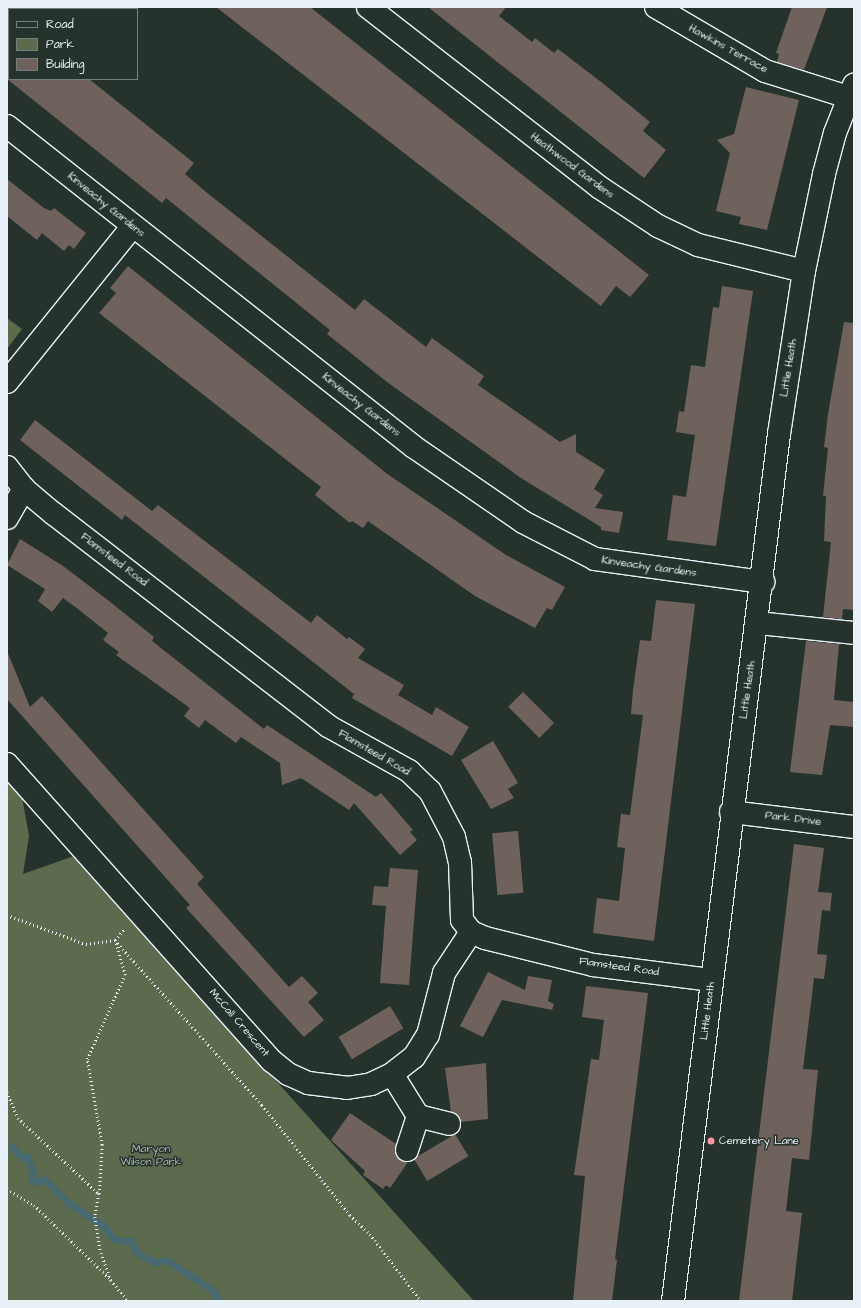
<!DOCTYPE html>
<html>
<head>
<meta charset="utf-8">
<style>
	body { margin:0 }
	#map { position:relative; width:861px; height:1308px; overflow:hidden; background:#26332d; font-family:"Architects Daughter",sans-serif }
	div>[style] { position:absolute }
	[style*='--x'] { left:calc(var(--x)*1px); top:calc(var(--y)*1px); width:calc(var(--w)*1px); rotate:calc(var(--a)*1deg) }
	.green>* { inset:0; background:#5c6b4d }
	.stream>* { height:7px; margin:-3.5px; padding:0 3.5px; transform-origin:3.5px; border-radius:3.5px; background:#496970 }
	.building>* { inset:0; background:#6f625d; transform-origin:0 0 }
	.path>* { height:2.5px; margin-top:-1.25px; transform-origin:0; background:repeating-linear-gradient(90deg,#e8f1f8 0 1px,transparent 0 4px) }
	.roads { filter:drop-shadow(1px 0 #e8f1f8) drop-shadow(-1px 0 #e8f1f8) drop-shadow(0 1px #e8f1f8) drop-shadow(0 -1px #e8f1f8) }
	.minor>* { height:22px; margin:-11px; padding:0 11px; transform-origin:11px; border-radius:11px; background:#26332d }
	.major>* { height:22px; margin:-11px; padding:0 11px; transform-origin:11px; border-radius:11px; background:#26332d }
	.dots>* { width:11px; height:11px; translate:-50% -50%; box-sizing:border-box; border:2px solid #26332d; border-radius:50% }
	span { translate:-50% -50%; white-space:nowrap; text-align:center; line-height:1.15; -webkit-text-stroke:3px #26332d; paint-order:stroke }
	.street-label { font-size:11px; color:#e8f1f8 }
	.poi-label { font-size:11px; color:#e8f1f8 }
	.left { translate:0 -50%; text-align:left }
	.park-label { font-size:11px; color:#b0bbb4 }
	.frame { position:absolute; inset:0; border:8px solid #e8f1f8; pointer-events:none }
	.legend { position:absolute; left:8px; top:8px; width:130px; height:72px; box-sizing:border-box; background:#26332d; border:1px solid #747f7e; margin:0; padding:5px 7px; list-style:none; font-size:12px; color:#e8f1f8 }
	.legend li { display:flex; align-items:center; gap:8px; height:20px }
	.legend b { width:20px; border:1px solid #747f7e }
</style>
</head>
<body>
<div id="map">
	<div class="green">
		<i style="clip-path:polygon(7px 318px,22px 329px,7px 349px)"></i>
		<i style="clip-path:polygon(7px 781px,22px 797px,29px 836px,23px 874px,74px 856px,474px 1301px,7px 1301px)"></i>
	</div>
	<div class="stream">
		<i style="--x:11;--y:1146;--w:16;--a:47"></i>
		<i style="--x:22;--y:1158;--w:5;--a:-22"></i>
		<i style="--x:27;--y:1156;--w:17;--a:69"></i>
		<i style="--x:33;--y:1172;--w:10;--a:96"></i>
		<i style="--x:32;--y:1182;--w:13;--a:-9"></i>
		<i style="--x:45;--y:1180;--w:33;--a:44"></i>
		<i style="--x:69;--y:1203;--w:43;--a:33.7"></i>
		<i style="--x:105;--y:1227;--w:14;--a:56"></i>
		<i style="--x:113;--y:1239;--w:17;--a:7"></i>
		<i style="--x:130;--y:1241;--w:16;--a:55"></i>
		<i style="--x:139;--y:1254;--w:17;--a:28"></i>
		<i style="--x:154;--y:1262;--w:13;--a:-9"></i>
		<i style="--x:167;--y:1260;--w:53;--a:33.4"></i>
		<i style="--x:211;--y:1289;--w:14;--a:56"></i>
	</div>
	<div class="building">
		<i style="clip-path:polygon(216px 7px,310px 7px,649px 275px,630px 297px,616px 286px,601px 306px)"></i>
		<i style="clip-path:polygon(428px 7px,506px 7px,499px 16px,532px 42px,535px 38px,554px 53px,558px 49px,605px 85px,650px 122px,643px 131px,666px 150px,644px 178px)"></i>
		<i style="clip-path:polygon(792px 7px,827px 7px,804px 70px,777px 62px,779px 54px,776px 53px)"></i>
		<i style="clip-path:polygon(7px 79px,89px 79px,194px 163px,185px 174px,206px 192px,355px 310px,364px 299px,426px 347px,432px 338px,484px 376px,478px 385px,560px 442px,576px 434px,576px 452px,605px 470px,594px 489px,603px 495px,595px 508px,623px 512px,619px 533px,601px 530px,601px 527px,521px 478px,387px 382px,327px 334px,330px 330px,166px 198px,162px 203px)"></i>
		<i style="clip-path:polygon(746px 87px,799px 100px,767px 230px,739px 224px,741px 217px,716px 211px,730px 153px,717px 140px,734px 134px)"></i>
		<i style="clip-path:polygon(7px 179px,44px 208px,51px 211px,54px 208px,86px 233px,74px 249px,69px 245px,64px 251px,42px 233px,37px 240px,7px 216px)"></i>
		<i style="clip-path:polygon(128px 266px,386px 473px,506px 555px,565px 587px,552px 610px,547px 608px,535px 628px,475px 596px,368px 521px,363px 528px,352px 521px,350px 523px,315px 495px,321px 487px,99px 313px,116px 293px,110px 288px)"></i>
		<i style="clip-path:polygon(722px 286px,753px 291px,716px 546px,667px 540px,673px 495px,686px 497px,695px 435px,676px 432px,679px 411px,684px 412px,691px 365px,705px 367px,713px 307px,719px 308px)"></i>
		<i style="clip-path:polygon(844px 322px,854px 323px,854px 610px,843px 609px,842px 619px,823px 617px,831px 542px,824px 541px,826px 496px,823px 496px,828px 448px,824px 447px,828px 414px)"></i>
		<i style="clip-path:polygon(35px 420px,152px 511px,158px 505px,311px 623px,317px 615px,347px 639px,349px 637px,365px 649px,358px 658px,404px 685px,398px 695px,432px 715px,436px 707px,469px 727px,452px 756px,352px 698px,354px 694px,125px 515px,122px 520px,20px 440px)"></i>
		<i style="clip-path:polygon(20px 539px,63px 566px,109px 601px,154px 637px,152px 641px,264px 729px,267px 725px,376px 797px,381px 793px,413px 830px,410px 832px,417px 840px,400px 855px,354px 803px,349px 810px,301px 778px,282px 785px,280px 763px,241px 737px,236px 743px,205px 720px,199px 728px,184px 716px,190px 708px,116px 655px,119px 652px,103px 640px,108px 633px,78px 609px,63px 598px,52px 612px,38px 601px,45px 589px,7px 565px)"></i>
		<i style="clip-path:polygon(656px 600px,695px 604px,654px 941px,593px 933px,597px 898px,619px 901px,625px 848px,617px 847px,621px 814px,630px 815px,643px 715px,631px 714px,633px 690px,640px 640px,651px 641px)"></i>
		<i style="clip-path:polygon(806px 641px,839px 644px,834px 700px,854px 702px,854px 727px,830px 725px,822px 775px,790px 772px)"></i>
		<i style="clip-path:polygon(7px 651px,30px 707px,42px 696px,204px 877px,197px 884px,289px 987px,302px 976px,318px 993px,308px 1002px,324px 1020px,304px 1037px,186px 908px,190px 905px,7px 699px)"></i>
		<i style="left:523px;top:692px;width:44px;height:21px;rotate:45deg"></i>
		<i style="clip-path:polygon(493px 741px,518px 783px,508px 789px,514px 798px,491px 809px,461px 760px)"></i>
		<i style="left:518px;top:831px;width:62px;height:26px;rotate:85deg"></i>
		<i style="clip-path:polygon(794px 844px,824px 848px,818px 892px,832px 893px,830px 911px,822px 910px,817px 954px,827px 955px,824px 979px,814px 978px,803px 1069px,818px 1070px,809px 1160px,792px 1158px,786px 1211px,802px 1213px,792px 1301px,739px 1301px)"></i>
		<i style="clip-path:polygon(390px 868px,418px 870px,409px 985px,380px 983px,386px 906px,372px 905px,374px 886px,388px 887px)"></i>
		<i style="clip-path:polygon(488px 972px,525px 990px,528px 976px,552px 980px,548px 1001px,554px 1004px,552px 1010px,502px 1000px,483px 1037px,460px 1026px)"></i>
		<i style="clip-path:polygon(586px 986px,648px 993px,615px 1259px,617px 1260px,612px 1301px,573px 1301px,585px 1176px,574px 1175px,591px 1059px,599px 1060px,604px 1020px,582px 1017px)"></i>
		<i style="left:390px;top:1006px;width:26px;height:60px;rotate:59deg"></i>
		<i style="clip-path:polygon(486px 1063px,488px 1119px,461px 1122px,458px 1115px,451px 1112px,445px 1068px)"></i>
		<i style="clip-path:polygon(350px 1113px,396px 1144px,398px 1158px,408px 1162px,390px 1188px,386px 1185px,383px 1189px,363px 1175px,365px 1171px,331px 1140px)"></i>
		<i style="left:455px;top:1134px;width:26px;height:48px;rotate:59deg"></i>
	</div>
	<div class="path">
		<i style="--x:7;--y:915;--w:84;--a:20.2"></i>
		<i style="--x:86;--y:944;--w:29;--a:-8"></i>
		<i style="--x:115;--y:940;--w:221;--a:48.3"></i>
		<i style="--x:262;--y:1105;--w:141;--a:51.3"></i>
		<i style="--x:350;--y:1215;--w:28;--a:44"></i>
		<i style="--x:370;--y:1234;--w:84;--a:52.7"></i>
		<i style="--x:7;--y:1092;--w:28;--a:67"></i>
		<i style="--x:18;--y:1118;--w:111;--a:43.2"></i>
		<i style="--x:99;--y:1194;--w:23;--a:100"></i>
		<i style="--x:95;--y:1217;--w:36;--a:81"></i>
		<i style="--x:101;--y:1253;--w:29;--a:70"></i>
		<i style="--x:111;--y:1280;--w:27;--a:51"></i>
		<i style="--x:7;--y:1189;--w:31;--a:31"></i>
		<i style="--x:34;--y:1205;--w:106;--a:44.2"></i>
		<i style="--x:99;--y:1194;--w:49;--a:-86.5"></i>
		<i style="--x:102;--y:1145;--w:87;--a:-99.9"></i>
		<i style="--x:87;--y:1059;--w:92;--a:-65.7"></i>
		<i style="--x:125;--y:975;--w:36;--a:-106"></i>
		<i style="--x:115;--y:940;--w:14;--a:-51"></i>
	</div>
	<div class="roads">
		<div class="minor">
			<i style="--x:368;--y:7;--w:293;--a:37.9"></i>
			<i style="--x:599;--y:187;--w:71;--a:33.5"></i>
			<i style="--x:658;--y:226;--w:44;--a:25.4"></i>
			<i style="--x:698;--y:245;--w:109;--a:13.8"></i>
			<i style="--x:656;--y:7;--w:126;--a:30.4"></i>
			<i style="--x:765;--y:71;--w:87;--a:17.4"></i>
			<i style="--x:7;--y:126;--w:518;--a:38.26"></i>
			<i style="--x:414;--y:447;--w:132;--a:34.5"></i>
			<i style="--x:523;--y:522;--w:81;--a:27.2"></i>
			<i style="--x:595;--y:559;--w:170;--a:7.8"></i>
			<i style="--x:7;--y:382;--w:199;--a:-51.1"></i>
			<i style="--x:7;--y:467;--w:28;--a:52"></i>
			<i style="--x:24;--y:489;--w:39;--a:40"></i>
			<i style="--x:54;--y:514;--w:346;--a:37.7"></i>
			<i style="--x:328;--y:726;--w:93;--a:29.1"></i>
			<i style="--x:409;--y:771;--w:29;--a:44"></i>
			<i style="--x:430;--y:791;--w:52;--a:62.4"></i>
			<i style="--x:454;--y:837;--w:26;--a:77"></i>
			<i style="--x:460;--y:862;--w:58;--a:88"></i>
			<i style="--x:462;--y:920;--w:15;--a:53"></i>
			<i style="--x:471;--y:932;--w:15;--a:23"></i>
			<i style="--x:485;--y:938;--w:111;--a:14"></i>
			<i style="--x:593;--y:965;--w:120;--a:7.2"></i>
			<i style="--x:7;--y:518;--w:34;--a:-60"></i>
			<i style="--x:758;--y:623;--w:97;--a:5.9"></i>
			<i style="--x:7;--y:764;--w:398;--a:48.3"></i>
			<i style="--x:272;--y:1061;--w:21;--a:39"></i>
			<i style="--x:288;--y:1074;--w:22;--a:24"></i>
			<i style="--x:308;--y:1083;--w:39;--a:7"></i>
			<i style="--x:347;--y:1088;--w:24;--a:-9"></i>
			<i style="--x:371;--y:1084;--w:23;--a:-25"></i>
			<i style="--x:392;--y:1074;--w:28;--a:-38"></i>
			<i style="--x:414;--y:1057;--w:26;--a:-58"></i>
			<i style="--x:428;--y:1035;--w:64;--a:-75.5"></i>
			<i style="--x:444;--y:973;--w:49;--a:-56.6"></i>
			<i style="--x:731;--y:812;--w:124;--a:7"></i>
			<i style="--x:392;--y:1074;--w:49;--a:58.2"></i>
			<i style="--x:418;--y:1116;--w:32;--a:14"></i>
			<i style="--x:407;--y:1150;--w:36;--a:-72"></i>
		</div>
		<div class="major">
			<i style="--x:673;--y:1301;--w:873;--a:-83.03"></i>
			<i style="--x:779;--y:434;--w:165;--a:-81.3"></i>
			<i style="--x:804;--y:271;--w:99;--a:-78.3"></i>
			<i style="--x:824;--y:174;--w:42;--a:-75"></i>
			<i style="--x:835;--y:133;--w:52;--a:-68.4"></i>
		</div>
	</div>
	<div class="dots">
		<i style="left:711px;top:1141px;background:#ff9aa2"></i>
	</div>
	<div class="street-label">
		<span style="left:728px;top:49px;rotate:29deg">Hawkins Terrace</span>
		<span style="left:572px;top:166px;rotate:37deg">Heathwood Gardens</span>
		<span style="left:106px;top:205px;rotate:39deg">Kinveachy Gardens</span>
		<span style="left:789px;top:368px;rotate:-81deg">Little Heath</span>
		<span style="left:361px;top:405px;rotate:38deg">Kinveachy Gardens</span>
		<span style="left:114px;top:560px;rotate:37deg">Flamsteed Road</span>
		<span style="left:649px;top:567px;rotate:8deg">Kinveachy Gardens</span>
		<span style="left:748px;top:690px;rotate:-82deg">Little Heath</span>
		<span style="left:374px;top:753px;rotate:30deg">Flamsteed Road</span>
		<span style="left:793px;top:819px;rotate:7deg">Park Drive</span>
		<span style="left:619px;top:967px;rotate:8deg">Flamsteed Road</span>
		<span style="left:708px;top:1011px;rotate:-83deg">Little Heath</span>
		<span style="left:239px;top:1023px;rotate:49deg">McCall Crescent</span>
	</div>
	<div class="poi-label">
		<span class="left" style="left:719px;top:1141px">Cemetery Lane</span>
	</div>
	<div class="park-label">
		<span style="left:151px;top:1156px">Maryon<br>Wilson Park</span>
	</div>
	<div class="frame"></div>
	<ul class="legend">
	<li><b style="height:5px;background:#26332d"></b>Road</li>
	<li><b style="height:11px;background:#5c6b4d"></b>Park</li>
	<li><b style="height:11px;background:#6f625d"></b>Building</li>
	</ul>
</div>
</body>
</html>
